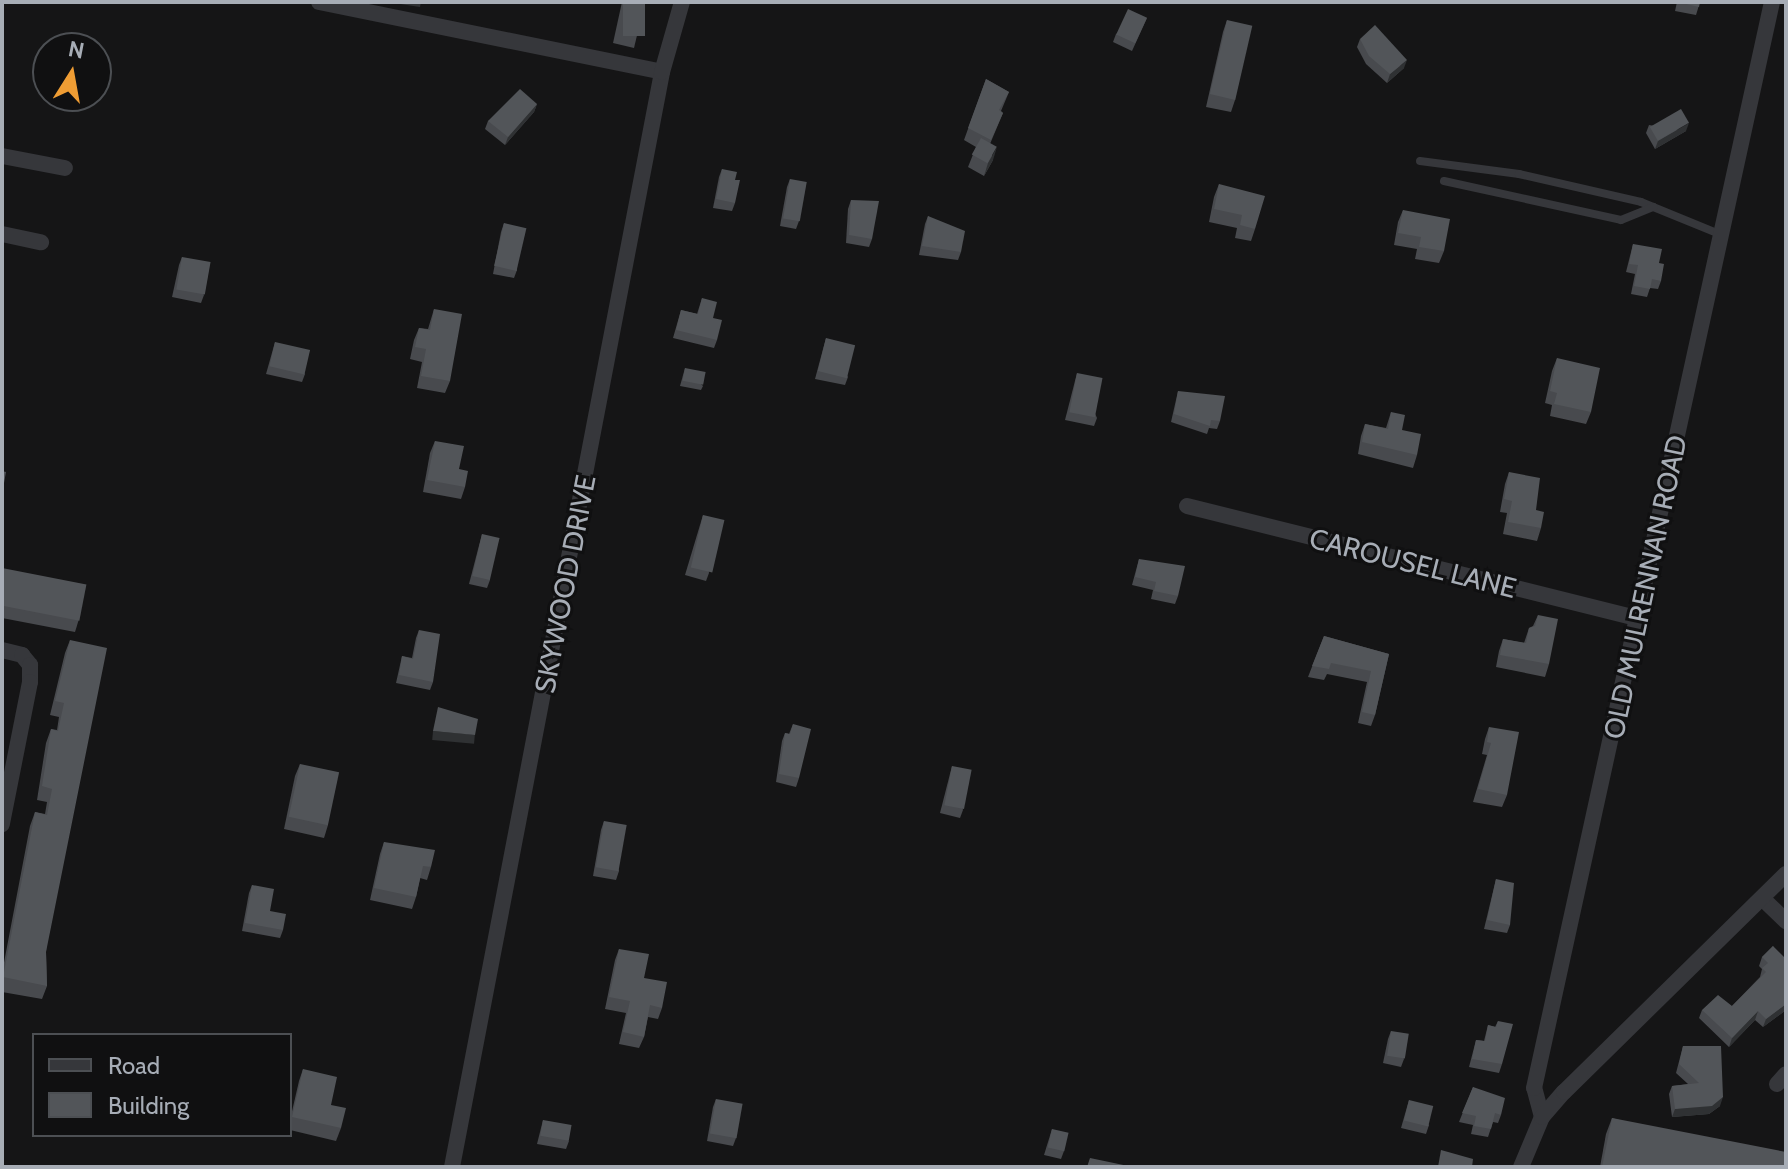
<!DOCTYPE html>
<html>
<head>
<meta charset="utf-8">
<style>
	body { margin:0 }
	#map { position:relative; width:1788px; height:1169px; overflow:hidden; background:#151516; font-family:Cabin,sans-serif }
	div>[style] { position:absolute }
	[style*='--x'] { left:calc(var(--x)*1px); top:calc(var(--y)*1px); width:calc(var(--w)*1px); rotate:calc(var(--a)*1deg) }
	.service>* { height:8px; margin:-4px; padding:0 4px; transform-origin:4px; border-radius:4px; background:#36373b }
	.minor>* { height:16px; margin:-8px; padding:0 8px; transform-origin:8px; border-radius:8px; background:#36373b }
	.wall>* { inset:0; background:#484a4e }
	.shaded-wall>* { inset:0; background:#2f3133; transform-origin:0 0 }
	.building>* { inset:0; background:#525559; transform-origin:0 0 }
	span { translate:-50% -50%; white-space:nowrap; text-align:center; line-height:1.15; -webkit-text-stroke:6px #101011; paint-order:stroke }
	.street-label { font-size:28px; color:#a7adb6 }
	.frame { position:absolute; inset:0; border:4px solid #a7adb6; pointer-events:none }
	.legend { position:absolute; left:32px; top:1033px; width:260px; height:104px; box-sizing:border-box; background:#101011; border:2px solid #4c4f53; margin:0; padding:10px 14px; list-style:none; font-size:24px; color:#a7adb6 }
	.legend li { display:flex; align-items:center; gap:16px; height:40px }
	.legend b { width:40px; border:2px solid #4c4f53 }
	.north { position:absolute; left:32px; top:32px; width:80px; height:80px; box-sizing:border-box; background:#101011; border:2px solid #4c4f53; border-radius:50%; rotate:11deg; font-size:22px; font-weight:700; line-height:32px; text-align:center; color:#a7adb6 }
	.north::after { content:''; display:block; margin:auto; width:28px; height:36px; background:#ef9d34; clip-path:polygon(50% 0,100% 100%,50% 72%,0 100%) }
</style>
</head>
<body>
<div id="map">
	<div class="service">
		<i style="--x:1420;--y:161;--w:100;--a:7.5"></i>
		<i style="--x:1519;--y:174;--w:125;--a:12.9"></i>
		<i style="--x:1641;--y:202;--w:87;--a:22.2"></i>
		<i style="--x:1444;--y:181;--w:181;--a:12.4"></i>
		<i style="--x:1621;--y:220;--w:35;--a:-22"></i>
	</div>
	<div class="minor">
		<i style="--x:319;--y:2;--w:350;--a:11.5"></i>
		<i style="--x:2;--y:156;--w:64;--a:10.8"></i>
		<i style="--x:2;--y:234;--w:40;--a:12"></i>
		<i style="--x:1187;--y:506;--w:466;--a:14"></i>
		<i style="--x:2;--y:650;--w:21;--a:14"></i>
		<i style="--x:22;--y:655;--w:13;--a:51"></i>
		<i style="--x:30;--y:665;--w:17;--a:90"></i>
		<i style="--x:30;--y:682;--w:145;--a:101.2"></i>
		<i style="--x:1763;--y:899;--w:32;--a:44"></i>
		<i style="--x:1777;--y:1084;--w:13;--a:-48"></i>
		<i style="--x:1542;--y:1117;--w:30;--a:-105"></i>
		<i style="--x:1534;--y:1088;--w:1112;--a:-77.64"></i>
		<i style="--x:452;--y:1167;--w:1115;--a:-79.14"></i>
		<i style="--x:662;--y:72;--w:73;--a:-74.1"></i>
		<i style="--x:1521;--y:1167;--w:54;--a:-67.2"></i>
		<i style="--x:1542;--y:1117;--w:33;--a:-49"></i>
		<i style="--x:1564;--y:1092;--w:311;--a:-44.5"></i>
	</div>
	<div class="wall">
		<i style="clip-path:polygon(622px 2px,645px 2px,634px 48px,613px 43px)"></i>
		<i style="clip-path:polygon(1677px 2px,1700px 2px,1696px 15px,1675px 11px)"></i>
		<i style="clip-path:polygon(1147px 18px,1132px 51px,1113px 42px,1116px 34px)"></i>
		<i style="clip-path:polygon(1227px 20px,1235px 100px,1231px 112px,1206px 107px,1223px 32px)"></i>
		<i style="clip-path:polygon(1360px 39px,1404px 68px,1387px 83px,1366px 64px,1357px 47px)"></i>
		<i style="clip-path:polygon(986px 79px,1009px 92px,1001px 111px,1003px 113px,990px 144px,993px 160px,984px 176px,968px 167px,976px 147px,964px 140px)"></i>
		<i style="clip-path:polygon(537px 104px,534px 112px,505px 145px,485px 129px,488px 121px)"></i>
		<i style="clip-path:polygon(1649px 125px,1686px 131px,1655px 149px,1646px 133px)"></i>
		<i style="clip-path:polygon(722px 169px,735px 180px,735px 203px,732px 211px,713px 208px,719px 177px)"></i>
		<i style="clip-path:polygon(790px 179px,799px 221px,796px 229px,780px 226px,787px 187px)"></i>
		<i style="clip-path:polygon(1219px 184px,1255px 229px,1251px 241px,1235px 238px,1237px 228px,1209px 222px,1214px 197px)"></i>
		<i style="clip-path:polygon(851px 200px,872px 239px,869px 247px,846px 243px,848px 209px)"></i>
		<i style="clip-path:polygon(1403px 210px,1444px 251px,1439px 263px,1415px 259px,1417px 249px,1394px 245px,1398px 222px)"></i>
		<i style="clip-path:polygon(928px 216px,961px 252px,958px 260px,919px 255px,925px 224px)"></i>
		<i style="clip-path:polygon(504px 223px,517px 270px,514px 278px,493px 274px,501px 232px)"></i>
		<i style="clip-path:polygon(1633px 244px,1659px 263px,1661px 281px,1658px 289px,1650px 288px,1647px 297px,1631px 294px,1635px 274px,1626px 272px)"></i>
		<i style="clip-path:polygon(182px 257px,204px 295px,201px 303px,172px 297px,179px 265px)"></i>
		<i style="clip-path:polygon(702px 298px,717px 340px,714px 348px,673px 338px,681px 310px,697px 314px)"></i>
		<i style="clip-path:polygon(434px 309px,450px 381px,445px 393px,417px 388px,422px 362px,410px 359px,414px 340px,419px 328px,428px 329px)"></i>
		<i style="clip-path:polygon(826px 338px,848px 377px,845px 385px,815px 379px)"></i>
		<i style="clip-path:polygon(275px 342px,305px 374px,302px 382px,266px 374px)"></i>
		<i style="clip-path:polygon(1557px 358px,1591px 412px,1586px 424px,1550px 416px,1552px 405px,1545px 403px,1552px 371px)"></i>
		<i style="clip-path:polygon(685px 368px,703px 386px,701px 390px,680px 386px)"></i>
		<i style="clip-path:polygon(1077px 373px,1097px 418px,1094px 426px,1065px 420px)"></i>
		<i style="clip-path:polygon(1178px 391px,1220px 421px,1217px 429px,1209px 428px,1207px 434px,1171px 422px)"></i>
		<i style="clip-path:polygon(1391px 412px,1417px 455px,1413px 468px,1358px 454px,1361px 436px,1365px 424px,1386px 428px)"></i>
		<i style="clip-path:polygon(435px 441px,459px 469px,465px 487px,461px 499px,423px 492px,430px 453px)"></i>
		<i style="clip-path:polygon(1509px 472px,1536px 510px,1541px 528px,1537px 541px,1503px 534px,1507px 513px,1500px 512px,1505px 484px)"></i>
		<i style="clip-path:polygon(703px 515px,709px 573px,706px 581px,685px 575px)"></i>
		<i style="clip-path:polygon(482px 534px,490px 580px,487px 588px,469px 584px)"></i>
		<i style="clip-path:polygon(1139px 559px,1178px 596px,1175px 604px,1151px 599px,1153px 590px,1132px 585px)"></i>
		<i style="clip-path:polygon(2px 568px,79px 619px,75px 632px,2px 618px)"></i>
		<i style="clip-path:polygon(1538px 615px,1549px 664px,1545px 677px,1496px 667px,1499px 651px,1503px 639px,1524px 643px,1529px 628px,1533px 626px)"></i>
		<i style="clip-path:polygon(419px 630px,433px 682px,430px 690px,396px 683px,402px 656px,412px 658px,416px 638px)"></i>
		<i style="clip-path:polygon(1324px 636px,1389px 654px,1375px 715px,1371px 726px,1358px 723px,1367px 682px,1327px 674px,1324px 680px,1308px 677px)"></i>
		<i style="clip-path:polygon(70px 640px,46px 952px,47px 986px,42px 999px,2px 992px,2px 973px,30px 826px,35px 812px,45px 814px,47px 802px,37px 800px,46px 743px,51px 729px,57px 730px,59px 717px,50px 715px,65px 653px)"></i>
		<i style="clip-path:polygon(793px 724px,799px 778px,796px 787px,776px 782px,782px 741px,785px 733px,789px 734px)"></i>
		<i style="clip-path:polygon(1489px 727px,1507px 795px,1502px 807px,1473px 802px,1487px 755px,1482px 754px,1485px 739px)"></i>
		<i style="clip-path:polygon(300px 764px,328px 825px,324px 838px,284px 829px,295px 776px)"></i>
		<i style="clip-path:polygon(952px 766px,963px 810px,960px 818px,940px 813px)"></i>
		<i style="clip-path:polygon(604px 821px,619px 871px,616px 880px,593px 876px,601px 830px)"></i>
		<i style="clip-path:polygon(384px 842px,431px 867px,427px 880px,420px 878px,416px 897px,412px 909px,370px 900px,380px 854px)"></i>
		<i style="clip-path:polygon(1496px 879px,1510px 925px,1507px 933px,1484px 929px)"></i>
		<i style="clip-path:polygon(252px 885px,283px 930px,280px 938px,242px 931px,249px 893px)"></i>
		<i style="clip-path:polygon(1773px 946px,1786px 1010px,1763px 1027px,1755px 1020px,1729px 1047px,1699px 1018px,1702px 1010px,1732px 1006px,1760px 977px,1762px 969px,1759px 966px,1762px 957px)"></i>
		<i style="clip-path:polygon(619px 949px,644px 978px,662px 1008px,658px 1019px,648px 1017px,644px 1037px,639px 1048px,619px 1044px,626px 1013px,605px 1009px,615px 960px)"></i>
		<i style="clip-path:polygon(1498px 1021px,1502px 1064px,1499px 1073px,1469px 1067px,1476px 1040px,1484px 1041px,1488px 1025px,1495px 1027px)"></i>
		<i style="clip-path:polygon(1391px 1031px,1404px 1059px,1401px 1067px,1383px 1063px,1388px 1039px)"></i>
		<i style="clip-path:polygon(1683px 1046px,1720px 1106px,1709px 1114px,1672px 1117px,1669px 1094px,1672px 1086px,1688px 1084px,1676px 1073px)"></i>
		<i style="clip-path:polygon(303px 1069px,331px 1105px,341px 1128px,336px 1141px,290px 1130px,290px 1120px,299px 1081px)"></i>
		<i style="clip-path:polygon(1473px 1087px,1501px 1115px,1498px 1123px,1493px 1122px,1488px 1137px,1471px 1134px,1473px 1125px,1459px 1122px)"></i>
		<i style="clip-path:polygon(716px 1099px,736px 1138px,733px 1146px,707px 1141px,713px 1107px)"></i>
		<i style="clip-path:polygon(1409px 1100px,1429px 1125px,1426px 1134px,1401px 1128px)"></i>
		<i style="clip-path:polygon(1612px 1118px,1786px 1167px,1600px 1167px,1606px 1134px)"></i>
		<i style="clip-path:polygon(543px 1120px,569px 1141px,566px 1149px,537px 1144px)"></i>
		<i style="clip-path:polygon(1052px 1129px,1064px 1151px,1061px 1159px,1044px 1155px)"></i>
	</div>
	<div class="shaded-wall">
		<i style="clip-path:polygon(387px 2px,421px 2px,420px 7px)"></i>
		<i style="clip-path:polygon(1407px 60px,1404px 68px,1387px 83px,1390px 74px)"></i>
		<i style="clip-path:polygon(537px 104px,534px 112px,505px 145px,508px 137px)"></i>
		<i style="clip-path:polygon(1689px 123px,1686px 131px,1655px 149px,1658px 141px)"></i>
		<i style="clip-path:polygon(997px 147px,993px 160px,984px 176px,988px 163px)"></i>
		<i style="left:433px;top:731px;width:42px;height:9px;rotate:5deg"></i>
		<i style="clip-path:polygon(1786px 1004px,1786px 1010px,1763px 1027px,1766px 1019px)"></i>
		<i style="clip-path:polygon(1758px 1011px,1755px 1020px,1729px 1047px,1732px 1038px)"></i>
		<i style="clip-path:polygon(1723px 1097px,1720px 1106px,1709px 1114px,1672px 1117px,1675px 1109px)"></i>
	</div>
	<div class="building">
		<i style="left:623px;top:2px;width:22px;height:34px"></i>
		<i style="clip-path:polygon(1678px 2px,1700px 2px,1699px 7px)"></i>
		<i style="left:1128px;top:9px;width:21px;height:28px;rotate:25deg"></i>
		<i style="left:1227px;top:20px;width:26px;height:76px;rotate:13deg"></i>
		<i style="clip-path:polygon(1375px 25px,1407px 60px,1390px 74px,1369px 56px,1360px 39px)"></i>
		<i style="clip-path:polygon(986px 79px,1009px 92px,999px 110px,1003px 113px,991px 140px,968px 128px)"></i>
		<i style="clip-path:polygon(520px 89px,537px 104px,508px 137px,488px 121px)"></i>
		<i style="left:1681px;top:109px;width:16px;height:36px;rotate:60deg"></i>
		<i style="left:981px;top:138px;width:18px;height:19px;rotate:29deg"></i>
		<i style="clip-path:polygon(722px 169px,737px 172px,735px 180px,740px 180px,735px 203px,716px 199px)"></i>
		<i style="left:790px;top:179px;width:17px;height:40px;rotate:10deg"></i>
		<i style="clip-path:polygon(1219px 184px,1265px 196px,1255px 229px,1240px 225px,1242px 215px,1214px 209px)"></i>
		<i style="clip-path:polygon(851px 200px,879px 201px,872px 239px,849px 235px)"></i>
		<i style="clip-path:polygon(1403px 210px,1450px 219px,1444px 251px,1419px 247px,1421px 237px,1398px 233px)"></i>
		<i style="clip-path:polygon(928px 216px,965px 231px,961px 252px,922px 246px)"></i>
		<i style="left:504px;top:223px;width:23px;height:44px;rotate:13deg"></i>
		<i style="clip-path:polygon(1633px 244px,1662px 249px,1659px 263px,1664px 264px,1661px 281px,1652px 279px,1650px 289px,1634px 286px,1638px 265px,1629px 264px)"></i>
		<i style="left:182px;top:257px;width:29px;height:33px;rotate:10deg"></i>
		<i style="clip-path:polygon(702px 298px,717px 302px,713px 318px,722px 320px,717px 340px,676px 330px,681px 310px,698px 314px)"></i>
		<i style="clip-path:polygon(434px 309px,462px 314px,450px 381px,421px 376px,426px 349px,415px 347px,419px 328px,430px 330px)"></i>
		<i style="left:826px;top:338px;width:30px;height:34px;rotate:14deg"></i>
		<i style="left:275px;top:342px;width:36px;height:25px;rotate:13deg"></i>
		<i style="clip-path:polygon(1557px 358px,1600px 368px,1591px 412px,1554px 404px,1557px 393px,1550px 391px)"></i>
		<i style="left:685px;top:368px;width:21px;height:13px;rotate:11deg"></i>
		<i style="left:1077px;top:373px;width:26px;height:40px;rotate:11deg"></i>
		<i style="clip-path:polygon(1178px 391px,1225px 396px,1220px 421px,1211px 420px,1210px 426px,1174px 414px)"></i>
		<i style="clip-path:polygon(1391px 412px,1405px 415px,1402px 430px,1421px 434px,1417px 455px,1362px 442px,1365px 424px,1388px 429px)"></i>
		<i style="clip-path:polygon(435px 441px,464px 446px,459px 469px,468px 471px,465px 487px,427px 480px)"></i>
		<i style="clip-path:polygon(2px 471px,6px 472px,2px 494px)"></i>
		<i style="clip-path:polygon(1509px 472px,1540px 478px,1536px 510px,1544px 512px,1541px 528px,1508px 522px,1512px 501px,1504px 499px)"></i>
		<i style="left:703px;top:515px;width:22px;height:54px;rotate:13deg"></i>
		<i style="left:482px;top:534px;width:18px;height:43px;rotate:13deg"></i>
		<i style="clip-path:polygon(1139px 559px,1185px 566px,1178px 596px,1154px 591px,1156px 582px,1135px 577px)"></i>
		<i style="left:2px;top:568px;width:86px;height:37px;rotate:11deg"></i>
		<i style="clip-path:polygon(1538px 615px,1558px 619px,1549px 664px,1500px 655px,1503px 639px,1526px 643px,1529px 628px,1535px 626px)"></i>
		<i style="clip-path:polygon(419px 630px,440px 634px,433px 682px,399px 675px,402px 656px,413px 659px)"></i>
		<i style="clip-path:polygon(1324px 636px,1389px 654px,1375px 715px,1362px 712px,1371px 671px,1331px 663px,1329px 669px,1312px 666px)"></i>
		<i style="clip-path:polygon(70px 640px,107px 648px,46px 952px,47px 986px,3px 977px,35px 812px,47px 815px,52px 789px,42px 786px,51px 729px,58px 731px,64px 703px,55px 701px)"></i>
		<i style="clip-path:polygon(438px 707px,478px 719px,475px 735px,433px 731px)"></i>
		<i style="clip-path:polygon(793px 724px,811px 729px,799px 778px,779px 774px,785px 733px,790px 734px)"></i>
		<i style="clip-path:polygon(1489px 727px,1519px 732px,1507px 795px,1478px 789px,1491px 743px,1487px 742px)"></i>
		<i style="left:300px;top:764px;width:40px;height:54px;rotate:12deg"></i>
		<i style="left:952px;top:766px;width:20px;height:40px;rotate:11deg"></i>
		<i style="left:604px;top:821px;width:23px;height:47px;rotate:10deg"></i>
		<i style="clip-path:polygon(384px 842px,435px 850px,431px 867px,423px 866px,416px 897px,374px 888px)"></i>
		<i style="clip-path:polygon(1496px 879px,1514px 883px,1510px 925px,1487px 920px)"></i>
		<i style="clip-path:polygon(252px 885px,274px 889px,270px 911px,286px 914px,283px 930px,245px 923px)"></i>
		<i style="clip-path:polygon(1773px 946px,1786px 959px,1786px 1004px,1766px 1019px,1758px 1011px,1732px 1038px,1702px 1010px,1718px 995px,1732px 1006px,1766px 972px,1762px 968px,1768px 963px,1762px 957px)"></i>
		<i style="clip-path:polygon(619px 949px,649px 954px,644px 978px,667px 982px,662px 1008px,650px 1005px,644px 1037px,623px 1032px,630px 1001px,609px 997px)"></i>
		<i style="clip-path:polygon(1498px 1021px,1513px 1024px,1502px 1064px,1472px 1059px,1476px 1040px,1485px 1041px,1488px 1025px,1496px 1027px)"></i>
		<i style="left:1391px;top:1031px;width:18px;height:25px;rotate:9deg"></i>
		<i style="clip-path:polygon(1683px 1046px,1721px 1046px,1723px 1097px,1712px 1106px,1675px 1109px,1672px 1086px,1699px 1083px,1679px 1064px)"></i>
		<i style="clip-path:polygon(303px 1069px,337px 1077px,331px 1105px,346px 1108px,341px 1128px,292px 1117px)"></i>
		<i style="clip-path:polygon(1473px 1087px,1505px 1098px,1501px 1115px,1495px 1113px,1491px 1129px,1474px 1126px,1476px 1116px,1462px 1113px)"></i>
		<i style="left:716px;top:1099px;width:27px;height:35px;rotate:10deg"></i>
		<i style="left:1409px;top:1100px;width:25px;height:21px;rotate:14deg"></i>
		<i style="clip-path:polygon(1612px 1118px,1786px 1152px,1786px 1167px,1602px 1167px)"></i>
		<i style="left:543px;top:1120px;width:29px;height:16px;rotate:10deg"></i>
		<i style="left:1052px;top:1129px;width:17px;height:19px;rotate:13deg"></i>
		<i style="clip-path:polygon(1441px 1150px,1473px 1159px,1472px 1167px,1438px 1167px)"></i>
		<i style="clip-path:polygon(1090px 1158px,1133px 1167px,1087px 1167px)"></i>
	</div>
	<div class="street-label">
		<span style="left:1413px;top:563px;rotate:14deg">CAROUSEL LANE</span>
		<span style="left:565px;top:584px;rotate:-79deg">SKYWOOD DRIVE</span>
		<span style="left:1645px;top:587px;rotate:-78deg">OLD MULRENNAN ROAD</span>
	</div>
	<div class="frame"></div>
	<ul class="legend">
	<li><b style="height:10px;background:#36373b"></b>Road</li>
	<li><b style="height:22px;background:#525559"></b>Building</li>
	</ul>
	<div class="north">N</div>
</div>
</body>
</html>
